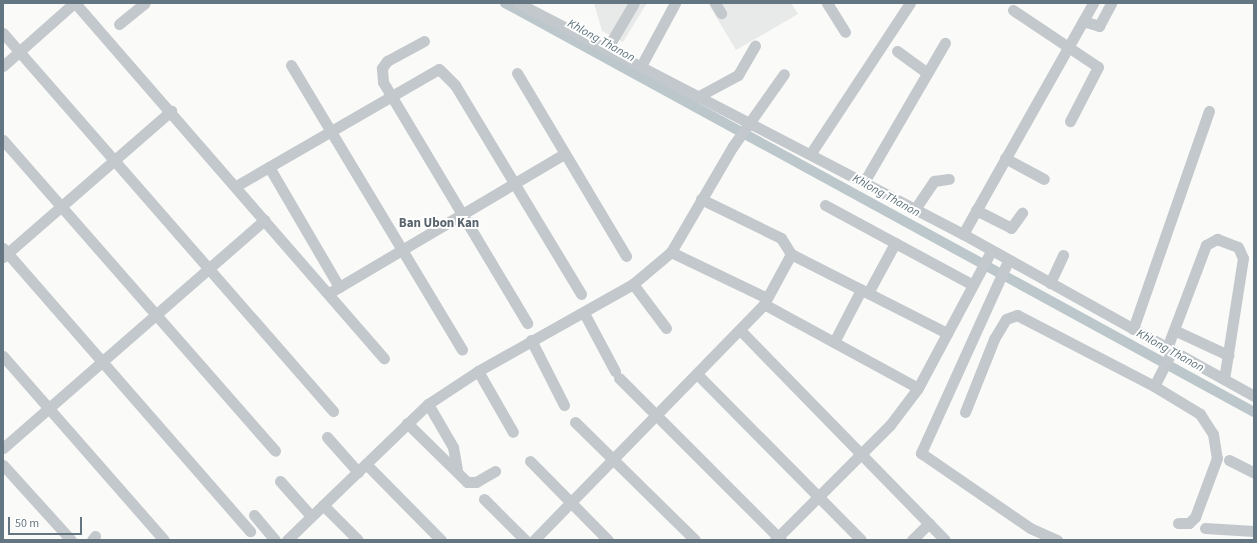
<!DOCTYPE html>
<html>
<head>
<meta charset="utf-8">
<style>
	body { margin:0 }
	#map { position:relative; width:1257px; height:543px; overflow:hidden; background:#fafaf8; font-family:"Source Sans 3",sans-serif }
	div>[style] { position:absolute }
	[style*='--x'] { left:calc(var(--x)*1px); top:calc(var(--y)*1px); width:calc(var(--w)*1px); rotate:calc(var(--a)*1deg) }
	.built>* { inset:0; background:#e8e9e9 }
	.canal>* { height:10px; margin:-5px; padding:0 5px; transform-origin:5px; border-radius:5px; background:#bbc7cb }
	.minor>* { height:11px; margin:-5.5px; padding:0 5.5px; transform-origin:5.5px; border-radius:5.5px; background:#c3c8cc }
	span { translate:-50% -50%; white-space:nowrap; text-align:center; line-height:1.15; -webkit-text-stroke:4px #fff; paint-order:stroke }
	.water-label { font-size:12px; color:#60757c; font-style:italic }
	.quarter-label { font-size:13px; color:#57646e; font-weight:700 }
	.frame { position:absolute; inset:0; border:4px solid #657683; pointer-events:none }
	.scale { position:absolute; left:8px; top:517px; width:74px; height:18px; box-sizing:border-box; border:2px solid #657683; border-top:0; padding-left:5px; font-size:12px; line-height:14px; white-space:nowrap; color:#657683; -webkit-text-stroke:3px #fff; paint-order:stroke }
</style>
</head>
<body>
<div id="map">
	<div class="built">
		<i style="clip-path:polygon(594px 3px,647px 3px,623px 42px,602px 31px)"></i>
		<i style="clip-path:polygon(708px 3px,791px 3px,798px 14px,736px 50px)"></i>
	</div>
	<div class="canal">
		<i style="--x:505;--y:3;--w:853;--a:28.64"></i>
	</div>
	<div class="minor">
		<i style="--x:75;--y:3;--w:471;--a:49"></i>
		<i style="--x:518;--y:3;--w:501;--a:27.43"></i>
		<i style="--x:963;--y:234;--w:333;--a:29.1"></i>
		<i style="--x:715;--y:3;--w:12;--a:59"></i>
		<i style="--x:827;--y:3;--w:34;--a:58"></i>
		<i style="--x:1013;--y:10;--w:102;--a:33.8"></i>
		<i style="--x:1098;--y:67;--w:61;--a:117.4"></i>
		<i style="--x:1083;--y:21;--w:17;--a:17"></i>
		<i style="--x:1099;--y:26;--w:26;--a:-62"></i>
		<i style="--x:119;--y:24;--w:33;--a:-39"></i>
		<i style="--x:3;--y:33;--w:502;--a:48.88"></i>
		<i style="--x:424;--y:41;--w:42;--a:151.6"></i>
		<i style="--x:387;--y:61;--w:9;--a:126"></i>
		<i style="--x:382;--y:68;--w:14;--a:86"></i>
		<i style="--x:383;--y:82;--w:281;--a:59.1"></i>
		<i style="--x:607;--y:49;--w:53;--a:-59.6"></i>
		<i style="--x:897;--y:51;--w:37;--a:36"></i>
		<i style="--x:291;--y:65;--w:332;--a:59"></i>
		<i style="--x:3;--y:66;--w:95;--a:-41.6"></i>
		<i style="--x:641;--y:66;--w:72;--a:-61.6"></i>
		<i style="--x:517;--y:73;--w:213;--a:59.2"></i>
		<i style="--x:699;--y:96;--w:44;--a:-28.3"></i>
		<i style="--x:738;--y:75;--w:34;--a:-60"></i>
		<i style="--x:3;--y:140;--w:413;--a:48.8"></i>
		<i style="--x:811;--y:153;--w:180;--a:-56.6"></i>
		<i style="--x:1005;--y:158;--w:44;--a:28.3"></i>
		<i style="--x:269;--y:167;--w:139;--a:59.7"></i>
		<i style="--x:864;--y:182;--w:161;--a:-59.8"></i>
		<i style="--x:236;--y:186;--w:234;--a:-30"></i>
		<i style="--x:439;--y:69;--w:23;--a:45"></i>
		<i style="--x:455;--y:85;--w:244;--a:58.9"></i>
		<i style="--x:701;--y:199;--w:89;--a:26"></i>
		<i style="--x:781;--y:238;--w:19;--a:58"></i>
		<i style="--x:791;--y:254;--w:175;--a:26.9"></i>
		<i style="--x:825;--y:205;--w:168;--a:28.4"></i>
		<i style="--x:915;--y:209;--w:34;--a:-56"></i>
		<i style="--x:934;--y:181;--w:15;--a:-8"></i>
		<i style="--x:976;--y:210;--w:39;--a:27"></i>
		<i style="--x:1011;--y:228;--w:19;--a:-54"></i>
		<i style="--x:963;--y:234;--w:265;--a:-60.6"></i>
		<i style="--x:3;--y:248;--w:376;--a:48.9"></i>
		<i style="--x:671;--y:252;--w:106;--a:25.6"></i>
		<i style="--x:3;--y:257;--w:223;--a:-41"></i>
		<i style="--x:1008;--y:261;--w:211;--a:114.4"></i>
		<i style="--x:921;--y:453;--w:132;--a:34.5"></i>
		<i style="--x:1030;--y:528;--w:30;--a:24"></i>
		<i style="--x:1050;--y:283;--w:31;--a:-65"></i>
		<i style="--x:633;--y:284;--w:55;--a:53.1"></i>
		<i style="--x:329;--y:293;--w:273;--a:-30.6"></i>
		<i style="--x:868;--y:293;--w:57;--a:-61.6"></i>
		<i style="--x:764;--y:304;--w:175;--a:28.6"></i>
		<i style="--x:584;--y:313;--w:66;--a:61.9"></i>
		<i style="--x:1133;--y:329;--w:231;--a:-70.8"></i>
		<i style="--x:740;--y:330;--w:293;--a:45.7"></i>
		<i style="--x:1174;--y:330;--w:60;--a:24.8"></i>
		<i style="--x:531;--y:340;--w:73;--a:63.1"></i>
		<i style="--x:834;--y:342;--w:59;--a:-62.6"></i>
		<i style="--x:1167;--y:348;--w:110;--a:-69.3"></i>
		<i style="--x:1206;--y:245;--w:13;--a:-29"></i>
		<i style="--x:1217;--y:239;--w:22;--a:21"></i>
		<i style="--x:1238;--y:247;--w:12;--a:66"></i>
		<i style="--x:1243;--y:258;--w:122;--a:98.9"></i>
		<i style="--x:1172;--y:351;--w:39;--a:117"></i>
		<i style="--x:1154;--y:386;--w:54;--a:31.3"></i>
		<i style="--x:1200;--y:414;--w:24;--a:57"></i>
		<i style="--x:1213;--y:434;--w:24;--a:81"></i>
		<i style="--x:1217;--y:458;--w:63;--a:110.4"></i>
		<i style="--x:1195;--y:517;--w:8;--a:135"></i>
		<i style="--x:1189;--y:523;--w:11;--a:180"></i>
		<i style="--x:3;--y:356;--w:244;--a:48.8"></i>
		<i style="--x:478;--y:371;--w:70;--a:60.2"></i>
		<i style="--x:697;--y:374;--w:233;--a:45.3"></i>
		<i style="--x:619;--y:378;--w:229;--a:45"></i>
		<i style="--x:428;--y:404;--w:50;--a:59.8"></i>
		<i style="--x:453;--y:447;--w:22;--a:80"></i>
		<i style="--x:965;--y:412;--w:79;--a:-68.3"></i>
		<i style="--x:994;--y:339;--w:23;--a:-59"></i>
		<i style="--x:1006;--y:319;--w:12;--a:-20"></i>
		<i style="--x:1017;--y:315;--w:154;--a:27.4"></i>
		<i style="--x:575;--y:422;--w:168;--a:44.5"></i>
		<i style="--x:407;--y:423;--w:84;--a:44.5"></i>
		<i style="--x:467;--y:482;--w:9;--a:0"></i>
		<i style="--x:476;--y:482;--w:22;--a:-30"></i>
		<i style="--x:327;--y:437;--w:47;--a:48.5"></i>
		<i style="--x:3;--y:448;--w:347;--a:-41.1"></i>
		<i style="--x:1229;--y:460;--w:28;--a:27"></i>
		<i style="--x:530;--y:461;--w:111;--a:45.4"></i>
		<i style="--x:366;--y:464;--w:107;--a:45.4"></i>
		<i style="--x:3;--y:465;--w:101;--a:47.8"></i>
		<i style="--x:280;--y:481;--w:47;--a:48.5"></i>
		<i style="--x:484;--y:499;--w:58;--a:45"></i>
		<i style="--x:323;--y:505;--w:49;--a:45"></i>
		<i style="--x:254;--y:515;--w:33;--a:50"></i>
		<i style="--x:1205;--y:528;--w:49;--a:3.5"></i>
		<i style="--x:92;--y:540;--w:5;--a:-53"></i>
		<i style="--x:287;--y:540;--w:196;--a:-44"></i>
		<i style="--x:428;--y:404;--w:60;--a:-33.4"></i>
		<i style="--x:478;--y:371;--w:178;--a:-29.3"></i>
		<i style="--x:633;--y:284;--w:50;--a:-40.1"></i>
		<i style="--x:671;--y:252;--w:123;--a:-59.7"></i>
		<i style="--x:733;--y:146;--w:88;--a:-54.7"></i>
		<i style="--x:534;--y:540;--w:330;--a:-45.7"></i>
		<i style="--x:764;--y:304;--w:57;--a:-61.6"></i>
		<i style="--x:775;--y:540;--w:163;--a:-45"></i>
		<i style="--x:890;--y:425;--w:46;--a:-52.9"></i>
		<i style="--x:918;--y:388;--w:155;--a:-61.9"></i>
		<i style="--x:912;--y:540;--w:24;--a:-45"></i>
	</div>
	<div class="water-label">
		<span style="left:601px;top:41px;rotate:29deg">Khlong Thanon</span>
		<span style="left:886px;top:196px;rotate:29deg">Khlong Thanon</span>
		<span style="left:1170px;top:351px;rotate:29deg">Khlong Thanon</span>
	</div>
	<div class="quarter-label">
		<span style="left:439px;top:223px">Ban Ubon Kan</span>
	</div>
	<div class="frame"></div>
	<div class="scale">50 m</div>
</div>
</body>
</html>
